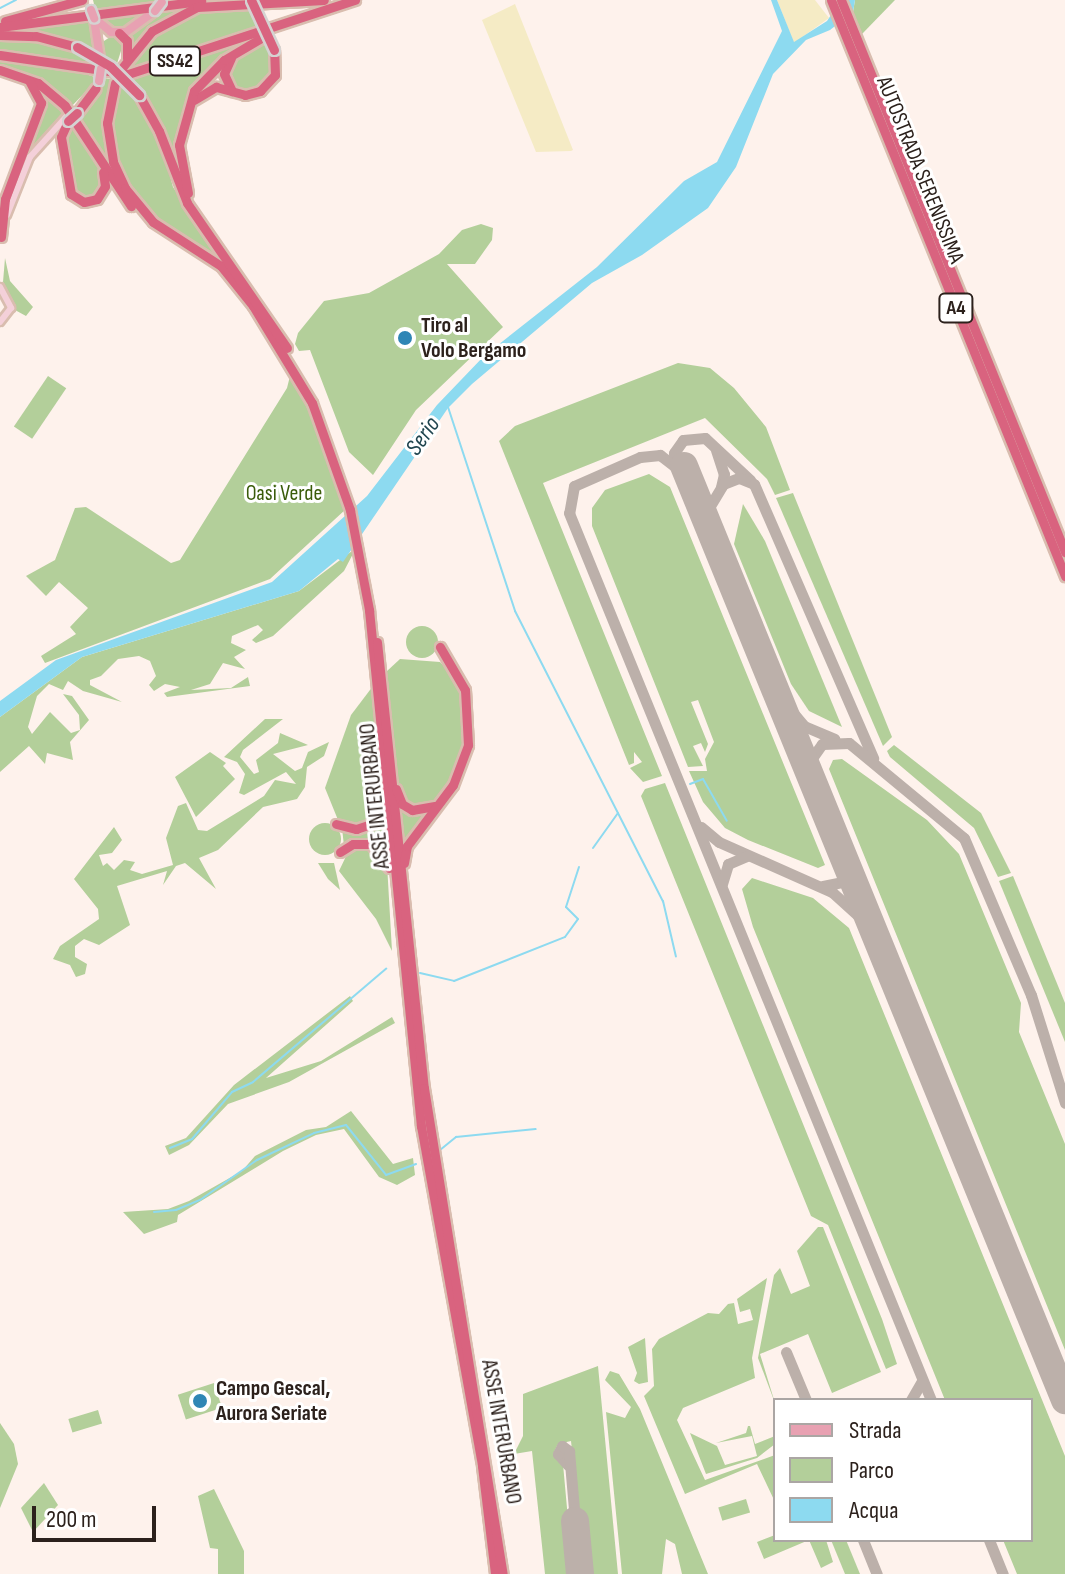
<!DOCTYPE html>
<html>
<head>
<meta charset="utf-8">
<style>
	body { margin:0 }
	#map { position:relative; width:1065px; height:1574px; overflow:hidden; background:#fef2ec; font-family:"Sofia Sans Condensed",sans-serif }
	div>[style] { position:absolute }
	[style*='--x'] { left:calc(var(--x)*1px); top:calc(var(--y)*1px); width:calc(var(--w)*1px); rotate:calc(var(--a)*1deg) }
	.green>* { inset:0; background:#b3cf9a; transform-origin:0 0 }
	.round { border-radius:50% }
	.sand>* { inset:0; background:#f5ebc5 }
	.water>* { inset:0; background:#8ddaf0 }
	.stream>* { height:2px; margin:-1px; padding:0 1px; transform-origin:1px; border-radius:1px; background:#8ddaf0 }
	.taxiway>* { height:11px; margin:-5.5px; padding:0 5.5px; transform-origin:5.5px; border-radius:5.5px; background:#bcb0aa }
	.runway>* { height:28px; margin:-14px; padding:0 14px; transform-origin:14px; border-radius:14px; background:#bcb0aa }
	.roads { filter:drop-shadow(2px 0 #d9bdaf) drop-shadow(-2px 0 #d9bdaf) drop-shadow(0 2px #d9bdaf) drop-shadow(0 -2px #d9bdaf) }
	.secondary>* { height:6px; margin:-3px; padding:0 3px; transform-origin:3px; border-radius:3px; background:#f4d0d9 }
	.primary>* { height:8px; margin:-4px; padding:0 4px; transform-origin:4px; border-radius:4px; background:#e8a1b2 }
	.highway>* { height:9px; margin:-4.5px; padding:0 4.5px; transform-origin:4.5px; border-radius:4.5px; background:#d9637f }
	.bridges { filter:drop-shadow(2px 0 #d5d3d2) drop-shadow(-2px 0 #d5d3d2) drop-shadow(0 2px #d5d3d2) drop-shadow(0 -2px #d5d3d2) }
	.primary-bridge>* { height:8px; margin:-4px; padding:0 4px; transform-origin:4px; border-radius:4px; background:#e8a1b2 }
	.highway-bridge>* { height:9px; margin:-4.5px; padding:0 4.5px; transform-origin:4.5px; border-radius:4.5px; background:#d9637f }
	.dots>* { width:22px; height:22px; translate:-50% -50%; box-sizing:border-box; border:4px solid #fff; border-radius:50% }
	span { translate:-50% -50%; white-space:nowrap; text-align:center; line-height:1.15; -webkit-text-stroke:6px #fff; paint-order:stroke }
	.shield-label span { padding:2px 6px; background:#fff; border:2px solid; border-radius:6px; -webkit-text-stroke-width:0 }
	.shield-label { font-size:20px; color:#2c211c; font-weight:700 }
	.street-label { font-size:22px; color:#2c211c }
	.poi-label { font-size:22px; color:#2c211c; font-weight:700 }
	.left { translate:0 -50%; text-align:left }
	.park-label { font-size:22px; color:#3a5c0a }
	.water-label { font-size:24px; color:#20454f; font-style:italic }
	.legend { position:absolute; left:773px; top:1398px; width:260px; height:144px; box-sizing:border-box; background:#fff; border:2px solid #aba6a4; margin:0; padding:10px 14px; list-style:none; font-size:24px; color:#2c211c }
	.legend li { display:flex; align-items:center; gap:16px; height:40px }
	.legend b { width:40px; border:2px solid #aba6a4 }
	.scale { position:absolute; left:32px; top:1506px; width:124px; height:36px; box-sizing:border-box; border:4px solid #2c211c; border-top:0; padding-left:10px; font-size:24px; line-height:28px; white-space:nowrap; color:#2c211c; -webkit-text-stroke:6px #fff; paint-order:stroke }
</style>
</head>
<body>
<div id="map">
	<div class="green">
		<i style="clip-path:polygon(93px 0,158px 0,156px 5px,96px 12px)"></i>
		<i style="clip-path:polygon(855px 0,895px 0,862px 34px,853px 12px)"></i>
		<i style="clip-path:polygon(187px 6px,159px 21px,130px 49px,125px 35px,143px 27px,161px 8px)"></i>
		<i style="clip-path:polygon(250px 6px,262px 28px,126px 71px,160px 28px,186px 14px)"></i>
		<i style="clip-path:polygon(152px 10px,134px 27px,116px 29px,98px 17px)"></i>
		<i style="clip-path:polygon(89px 18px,96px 52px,80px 44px,0 30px)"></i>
		<i style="clip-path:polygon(113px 35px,124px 41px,116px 67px,103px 57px,101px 43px)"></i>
		<i style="clip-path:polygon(0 38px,35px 38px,77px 51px,98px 62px,97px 71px,37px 55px,0 53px)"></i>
		<i style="clip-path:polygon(245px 40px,189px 95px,177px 133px,178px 172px,155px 112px,129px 77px)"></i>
		<i style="clip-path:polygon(267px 40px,274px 68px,266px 82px,253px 91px,236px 90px,227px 79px,234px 58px)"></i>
		<i style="clip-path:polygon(0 57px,41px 60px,95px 77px,95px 82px,70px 108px,27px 75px,0 66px)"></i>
		<i style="clip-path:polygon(104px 78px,111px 79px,105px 113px,114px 172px,77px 117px,94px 99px)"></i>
		<i style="clip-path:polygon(119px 81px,139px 101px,161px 142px,173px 187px,223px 262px,160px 223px,126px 183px,111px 129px)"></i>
		<i style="clip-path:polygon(40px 88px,66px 111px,34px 147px,13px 189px,43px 97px)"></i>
		<i style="clip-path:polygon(73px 120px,104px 177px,92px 199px,75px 196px,63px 139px)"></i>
		<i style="clip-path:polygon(481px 224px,493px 228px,492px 240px,475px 264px,447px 264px,503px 327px,416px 410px,373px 475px,349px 452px,310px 350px,299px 351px,295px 344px,298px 333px,324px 301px,369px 293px,439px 254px,462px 230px)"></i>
		<i style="clip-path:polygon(5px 258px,10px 281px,33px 307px,26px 316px,15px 310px,3px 282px)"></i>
		<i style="clip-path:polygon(678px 363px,710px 368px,734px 388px,766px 427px,790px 490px,775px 495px,767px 479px,705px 418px,543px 483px,662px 776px,643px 782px,630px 768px,642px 762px,634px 752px,634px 763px,629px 765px,499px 441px,515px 426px)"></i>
		<i style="clip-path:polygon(291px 372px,319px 430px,346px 509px,270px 579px,45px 663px,41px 656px,76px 634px,70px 627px,88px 608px,59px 582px,46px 596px,26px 576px,55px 560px,75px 508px,86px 507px,171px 563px,180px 560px,287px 388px)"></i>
		<i style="left:48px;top:376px;width:22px;height:61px;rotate:34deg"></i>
		<i style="clip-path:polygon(649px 474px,670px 487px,825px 865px,818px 868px,748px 840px,725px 828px,703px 802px,689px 771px,707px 771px,705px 759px,714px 742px,698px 700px,691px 702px,708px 744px,705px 752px,701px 743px,693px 746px,703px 766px,688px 767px,592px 526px,592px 508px,605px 490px)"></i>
		<i style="clip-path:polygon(793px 493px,892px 737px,883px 746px,776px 498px)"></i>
		<i style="clip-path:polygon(743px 504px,765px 541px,842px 727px,809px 711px,791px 684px,734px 544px)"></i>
		<i style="clip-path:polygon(356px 548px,344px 571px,273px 636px,256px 643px,252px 640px,263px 630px,258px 625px,232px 636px,231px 643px,246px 650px,234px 657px,245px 669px,223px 663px,210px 684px,191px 690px,231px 688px,248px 677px,250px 686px,167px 697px,164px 693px,180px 687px,165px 684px,154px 691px,149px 685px,156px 676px,150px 661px,139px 656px,118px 659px,101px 676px,90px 680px,90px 685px,122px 702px,83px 691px,68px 681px,63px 690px,49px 684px,37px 696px,28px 727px,32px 734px,50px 712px,71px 733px,80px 730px,79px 715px,63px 694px,72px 696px,89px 720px,70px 742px,73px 760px,47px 753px,45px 764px,29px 746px,0 772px,0 717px,82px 657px,299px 591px)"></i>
		<i class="round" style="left:406px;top:626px;width:32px;height:32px"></i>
		<i style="clip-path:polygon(400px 659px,440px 662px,462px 684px,465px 743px,450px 782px,429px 807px,410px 807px,398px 790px,386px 672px)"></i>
		<i style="clip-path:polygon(373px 686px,382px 804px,362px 826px,338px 820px,325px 788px,351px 715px)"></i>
		<i style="clip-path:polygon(265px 719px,283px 719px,243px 750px,240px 757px,254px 774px,259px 772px,256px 760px,278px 743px,280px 733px,308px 745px,273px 754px,295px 771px,302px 768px,308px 752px,329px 742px,324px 756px,307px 767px,305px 787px,297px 799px,263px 807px,218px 850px,199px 858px,216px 889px,185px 863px,176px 866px,163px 885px,167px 871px,117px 886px,130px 925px,99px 945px,84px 939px,75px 946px,75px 957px,87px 964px,85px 974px,76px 977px,70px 965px,53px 959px,60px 946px,99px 919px,98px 909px,74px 879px,114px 827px,122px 840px,112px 853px,99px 855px,103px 866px,107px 863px,114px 870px,124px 860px,135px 862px,130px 870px,142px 874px,173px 865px,166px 838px,178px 806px,186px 803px,198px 830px,207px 831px,264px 796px,275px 780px,296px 784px,286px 772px,244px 795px,239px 793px,245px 774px,237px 762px,224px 757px)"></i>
		<i style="clip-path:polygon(894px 745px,981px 813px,1011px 873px,998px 877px,974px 828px,890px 757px,887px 751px)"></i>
		<i style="clip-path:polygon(210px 752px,226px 763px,223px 766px,235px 779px,196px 817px,175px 777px)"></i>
		<i style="clip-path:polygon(842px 759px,927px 820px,959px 854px,1021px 1003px,1019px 1032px,1065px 1144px,1065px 1350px,829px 769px,833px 760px)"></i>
		<i style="clip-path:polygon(665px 783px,882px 1319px,897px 1364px,886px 1369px,828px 1225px,811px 1216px,641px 796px,645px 789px)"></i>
		<i style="clip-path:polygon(398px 801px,414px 813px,431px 812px,403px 850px)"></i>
		<i style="clip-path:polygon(384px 810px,391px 858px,371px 841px,344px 846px,342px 828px,377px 821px)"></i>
		<i class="round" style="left:309px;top:823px;width:32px;height:32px"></i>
		<i style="clip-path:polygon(368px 845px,387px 864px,392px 951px,376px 919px,339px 871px,350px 848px)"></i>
		<i style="clip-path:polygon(318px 863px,334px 863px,340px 890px,328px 879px)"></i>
		<i style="clip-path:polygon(1013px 876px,1065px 1003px,1065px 1042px,999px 881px)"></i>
		<i style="clip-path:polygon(752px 878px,813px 898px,849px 928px,1065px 1456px,1065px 1574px,1017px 1574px,1003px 1540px,1031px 1540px,1031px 1400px,945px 1400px,753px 927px,742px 889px)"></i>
		<i style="clip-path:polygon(350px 996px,353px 1001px,266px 1078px,321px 1061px,392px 1017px,395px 1023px,289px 1082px,228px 1104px,189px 1145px,169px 1155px,165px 1146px,186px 1138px,234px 1085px)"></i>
		<i style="clip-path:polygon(351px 1111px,393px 1164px,413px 1158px,415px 1175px,397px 1185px,379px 1177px,344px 1129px,316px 1135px,283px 1151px,178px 1215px,177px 1222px,144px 1234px,123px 1212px,168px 1209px,189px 1201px,242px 1171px,255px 1156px,306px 1130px,326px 1127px)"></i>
		<i style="clip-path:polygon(818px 1227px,823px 1227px,881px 1372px,832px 1393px,808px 1334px,760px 1354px,775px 1403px,758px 1358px,774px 1275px,780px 1268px,791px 1294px,810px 1286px,797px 1251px)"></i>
		<i style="clip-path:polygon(767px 1278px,752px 1358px,755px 1378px,683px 1408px,677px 1420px,705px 1480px,775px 1455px,775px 1502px,757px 1464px,685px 1494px,644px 1396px,654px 1386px,652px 1349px,659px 1339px,708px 1313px,719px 1314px,728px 1304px,734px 1303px,738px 1324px,753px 1320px,750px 1309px,740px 1312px,737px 1299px)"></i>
		<i style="clip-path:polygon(645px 1338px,648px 1382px,639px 1384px,634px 1381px,637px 1373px,628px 1347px)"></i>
		<i style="clip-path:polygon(598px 1366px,618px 1574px,585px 1574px,571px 1441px,558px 1444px,553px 1454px,563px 1464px,573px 1574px,545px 1574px,532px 1451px,514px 1454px,523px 1436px,523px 1394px)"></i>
		<i style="clip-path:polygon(610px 1371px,619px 1374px,640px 1409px,708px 1574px,682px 1574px,675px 1544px,666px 1539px,662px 1574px,622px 1574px,606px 1412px,625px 1418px,631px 1407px,605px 1380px)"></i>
		<i style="left:214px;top:1383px;width:26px;height:38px;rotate:72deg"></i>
		<i style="left:98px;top:1410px;width:14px;height:31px;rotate:73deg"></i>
		<i style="clip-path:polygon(0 1423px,14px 1444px,18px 1464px,0 1508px)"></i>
		<i style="clip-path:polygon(748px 1426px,750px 1426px,755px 1444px,775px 1436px,775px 1444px,757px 1458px,706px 1474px,690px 1433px,717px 1446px,725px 1465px,757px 1456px,752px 1436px,716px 1443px,746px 1433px)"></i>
		<i style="clip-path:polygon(44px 1483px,58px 1505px,33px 1532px,21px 1508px)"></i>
		<i style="clip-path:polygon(214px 1489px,244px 1551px,244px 1574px,218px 1574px,218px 1549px,210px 1548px,198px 1496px)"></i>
		<i style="left:746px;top:1499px;width:14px;height:29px;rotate:73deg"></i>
		<i style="clip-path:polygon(775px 1535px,775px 1540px,826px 1540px,833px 1562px,821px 1568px,809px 1540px,764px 1559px,757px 1542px)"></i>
		<i style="clip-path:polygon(831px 1540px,846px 1540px,860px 1574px,845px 1574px)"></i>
	</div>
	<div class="sand">
		<i style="clip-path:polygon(777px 0,815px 0,829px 18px,794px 43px)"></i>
		<i style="clip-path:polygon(515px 4px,573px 150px,571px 151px,536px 152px,482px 20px)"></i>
	</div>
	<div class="water">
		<i style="clip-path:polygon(771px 0,777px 0,794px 42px,827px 21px,841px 0,855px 0,853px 12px,830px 30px,806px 40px,773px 74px,736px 167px,708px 208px,642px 255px,592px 283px,472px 384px,448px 408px,343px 562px,338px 559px,299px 591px,82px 657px,0 717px,0 701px,56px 660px,272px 582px,367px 496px,437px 405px,484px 356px,597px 267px,684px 181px,717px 162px,782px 31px)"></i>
	</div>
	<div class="stream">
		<i style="--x:0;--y:8;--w:18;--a:-27"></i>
		<i style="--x:448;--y:407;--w:215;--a:71.8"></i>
		<i style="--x:515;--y:611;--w:326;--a:63"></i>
		<i style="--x:663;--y:901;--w:57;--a:76.9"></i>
		<i style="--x:690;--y:784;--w:14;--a:-21"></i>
		<i style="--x:703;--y:779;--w:48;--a:60.3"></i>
		<i style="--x:593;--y:848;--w:43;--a:-54.5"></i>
		<i style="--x:420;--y:973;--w:35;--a:13"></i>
		<i style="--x:454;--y:981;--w:119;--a:-21.6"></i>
		<i style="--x:565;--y:937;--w:22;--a:-54"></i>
		<i style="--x:578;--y:919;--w:17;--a:-135"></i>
		<i style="--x:566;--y:907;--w:42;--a:-72"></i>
		<i style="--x:170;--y:1148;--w:24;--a:-22"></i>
		<i style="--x:192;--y:1139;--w:62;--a:-49.6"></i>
		<i style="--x:232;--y:1092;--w:23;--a:-25"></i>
		<i style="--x:253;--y:1082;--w:175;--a:-40.4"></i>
		<i style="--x:440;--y:1150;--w:21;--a:-39"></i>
		<i style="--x:456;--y:1137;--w:80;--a:-5.7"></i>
		<i style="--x:154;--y:1212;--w:22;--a:-5"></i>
		<i style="--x:176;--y:1210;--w:26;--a:-23"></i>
		<i style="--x:200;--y:1200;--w:70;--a:-35.1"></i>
		<i style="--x:257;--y:1160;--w:63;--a:-25.3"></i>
		<i style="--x:314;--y:1133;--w:33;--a:-14"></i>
		<i style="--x:346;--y:1125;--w:64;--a:51.3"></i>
		<i style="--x:386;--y:1175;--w:32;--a:-20"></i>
	</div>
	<div class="taxiway">
		<i style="--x:716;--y:450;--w:25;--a:72"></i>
		<i style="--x:724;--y:474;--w:13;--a:103"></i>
		<i style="--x:678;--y:469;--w:23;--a:-142"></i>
		<i style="--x:660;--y:455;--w:20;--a:174"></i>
		<i style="--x:640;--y:457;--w:72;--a:156.3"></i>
		<i style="--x:574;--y:486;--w:27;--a:100"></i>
		<i style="--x:569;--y:513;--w:958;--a:67.8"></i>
		<i style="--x:701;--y:515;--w:57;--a:-117"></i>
		<i style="--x:675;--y:464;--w:11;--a:-95"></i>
		<i style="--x:674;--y:453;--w:16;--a:-55"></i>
		<i style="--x:683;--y:440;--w:22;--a:-5"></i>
		<i style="--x:705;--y:438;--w:62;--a:43"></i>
		<i style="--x:708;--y:524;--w:18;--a:-84"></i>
		<i style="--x:710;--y:506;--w:26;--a:-59"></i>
		<i style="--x:723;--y:484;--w:17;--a:-21"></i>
		<i style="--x:739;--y:478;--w:16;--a:22"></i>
		<i style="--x:754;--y:484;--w:299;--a:66.5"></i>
		<i style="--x:778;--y:695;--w:40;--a:50"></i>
		<i style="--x:804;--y:726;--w:33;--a:23"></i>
		<i style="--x:810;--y:775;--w:14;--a:-90"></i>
		<i style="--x:810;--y:761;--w:21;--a:-55"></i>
		<i style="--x:822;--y:744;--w:27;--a:-2"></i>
		<i style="--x:849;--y:743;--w:149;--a:39.6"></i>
		<i style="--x:964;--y:838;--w:171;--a:66.9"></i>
		<i style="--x:1031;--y:995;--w:113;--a:72.5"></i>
		<i style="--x:701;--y:827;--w:23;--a:40"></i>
		<i style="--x:719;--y:842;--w:124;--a:23.9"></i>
		<i style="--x:832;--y:892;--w:36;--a:42"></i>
		<i style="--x:859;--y:916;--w:44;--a:57"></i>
		<i style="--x:722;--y:884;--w:21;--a:-73"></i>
		<i style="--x:728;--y:864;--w:21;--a:-23"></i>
		<i style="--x:823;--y:886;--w:19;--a:-12"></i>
		<i style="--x:842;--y:882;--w:19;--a:-74"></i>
		<i style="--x:786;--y:1352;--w:52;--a:67.4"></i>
		<i style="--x:911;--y:1400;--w:22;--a:-60"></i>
		<i style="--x:568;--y:1465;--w:15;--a:-132"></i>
		<i style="--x:558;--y:1454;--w:9;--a:-63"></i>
		<i style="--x:562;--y:1446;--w:9;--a:36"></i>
		<i style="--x:569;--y:1451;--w:70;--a:85.1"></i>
		<i style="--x:863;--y:1540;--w:37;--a:68"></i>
		<i style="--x:989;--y:1540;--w:37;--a:68"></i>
	</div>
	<div class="runway">
		<i style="--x:684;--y:466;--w:1009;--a:67.81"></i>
		<i style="--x:575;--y:1521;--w:53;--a:84.6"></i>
	</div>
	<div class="roads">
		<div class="secondary">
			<i style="--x:7;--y:215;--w:62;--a:-68.4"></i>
			<i style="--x:30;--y:157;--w:54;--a:-48"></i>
			<i style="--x:0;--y:287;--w:24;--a:62"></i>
			<i style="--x:11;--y:308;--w:18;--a:128"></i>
		</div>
		<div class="primary">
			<i style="--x:94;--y:18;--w:22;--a:39"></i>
			<i style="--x:111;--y:32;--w:15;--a:0"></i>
			<i style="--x:126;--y:32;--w:36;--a:-36"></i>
			<i style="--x:94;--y:19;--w:47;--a:81.3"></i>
		</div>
		<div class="highway">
			<i style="--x:831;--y:0;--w:622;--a:67.89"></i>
			<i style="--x:841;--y:0;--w:596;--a:67.91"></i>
			<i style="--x:5;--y:21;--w:80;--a:-15.3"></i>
			<i style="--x:0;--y:27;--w:203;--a:-7.4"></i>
			<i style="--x:119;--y:33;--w:11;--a:45"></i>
			<i style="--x:127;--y:41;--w:17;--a:90"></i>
			<i style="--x:0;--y:35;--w:36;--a:2"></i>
			<i style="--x:36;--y:36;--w:42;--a:15"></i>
			<i style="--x:0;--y:55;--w:129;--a:8.4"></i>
			<i style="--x:128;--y:74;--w:239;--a:-18.1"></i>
			<i style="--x:231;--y:58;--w:17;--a:114"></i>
			<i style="--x:224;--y:74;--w:19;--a:65"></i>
			<i style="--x:121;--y:69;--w:49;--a:-50.8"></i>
			<i style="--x:152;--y:31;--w:51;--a:-28.1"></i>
			<i style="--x:197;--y:7;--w:127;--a:-3.2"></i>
			<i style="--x:0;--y:70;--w:40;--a:18.9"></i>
			<i style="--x:38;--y:83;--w:35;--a:40"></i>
			<i style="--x:65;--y:106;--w:120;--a:56.6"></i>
			<i style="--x:115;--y:83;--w:41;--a:101.3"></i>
			<i style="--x:107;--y:123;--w:39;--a:81"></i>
			<i style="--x:113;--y:162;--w:29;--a:65"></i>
			<i style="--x:125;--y:188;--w:44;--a:50.5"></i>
			<i style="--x:153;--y:222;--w:81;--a:32.9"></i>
			<i style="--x:221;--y:266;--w:51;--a:51.3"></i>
			<i style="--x:253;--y:306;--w:114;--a:58.7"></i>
			<i style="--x:312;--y:403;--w:114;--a:70.4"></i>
			<i style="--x:350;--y:510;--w:102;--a:79.2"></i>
			<i style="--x:369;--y:610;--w:519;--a:84.25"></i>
			<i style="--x:421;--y:1126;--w:345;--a:79.8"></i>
			<i style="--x:482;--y:1466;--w:109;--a:83.1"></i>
			<i style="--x:139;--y:95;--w:41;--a:60.9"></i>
			<i style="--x:159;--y:131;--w:77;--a:68.7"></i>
			<i style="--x:187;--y:203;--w:176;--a:55.4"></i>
			<i style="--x:194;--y:100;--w:26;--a:-31"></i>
			<i style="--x:216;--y:87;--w:30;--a:15"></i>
			<i style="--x:245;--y:95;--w:16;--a:-15"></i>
			<i style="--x:260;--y:91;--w:22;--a:-47"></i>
			<i style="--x:275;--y:75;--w:25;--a:-92"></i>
			<i style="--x:77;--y:113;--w:31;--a:-53"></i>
			<i style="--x:68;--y:121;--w:17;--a:114"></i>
			<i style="--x:61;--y:137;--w:58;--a:80"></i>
			<i style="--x:71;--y:194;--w:15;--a:32"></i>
			<i style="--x:84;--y:202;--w:13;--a:-13"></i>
			<i style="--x:97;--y:199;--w:15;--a:-58"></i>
			<i style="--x:105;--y:186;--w:14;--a:-98"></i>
			<i style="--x:188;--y:193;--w:49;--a:-100.6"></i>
			<i style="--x:179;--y:145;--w:56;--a:-74.5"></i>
			<i style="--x:194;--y:91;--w:43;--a:-45.9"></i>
			<i style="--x:224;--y:60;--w:43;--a:-30.7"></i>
			<i style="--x:1;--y:237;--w:38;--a:-84"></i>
			<i style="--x:5;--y:199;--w:103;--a:-69.4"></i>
			<i style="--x:41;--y:103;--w:24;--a:-118"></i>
			<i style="--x:377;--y:642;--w:448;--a:84"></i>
			<i style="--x:424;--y:1088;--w:492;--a:80.8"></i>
			<i style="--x:396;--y:789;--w:16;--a:68"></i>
			<i style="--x:402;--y:804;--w:12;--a:31"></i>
			<i style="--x:412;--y:810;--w:23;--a:-10"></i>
			<i style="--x:336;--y:824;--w:21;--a:14"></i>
			<i style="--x:356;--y:829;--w:16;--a:-18"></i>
			<i style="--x:371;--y:824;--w:28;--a:-64"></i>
			<i style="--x:340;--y:852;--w:15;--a:-32"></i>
			<i style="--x:353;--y:844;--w:18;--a:0"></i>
			<i style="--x:371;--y:844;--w:30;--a:53"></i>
			<i style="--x:404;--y:863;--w:17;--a:-80"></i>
			<i style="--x:407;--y:846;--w:76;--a:-53"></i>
			<i style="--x:453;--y:785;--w:43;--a:-69.4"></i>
			<i style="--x:468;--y:745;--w:55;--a:-93.1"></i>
			<i style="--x:465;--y:690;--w:50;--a:-120.2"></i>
		</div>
	</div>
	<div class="bridges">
		<div class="primary-bridge">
			<i style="--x:91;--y:10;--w:9;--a:69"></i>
			<i style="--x:155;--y:11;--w:11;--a:-52"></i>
			<i style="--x:99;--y:81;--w:12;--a:-81"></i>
		</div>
		<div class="highway-bridge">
			<i style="--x:251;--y:0;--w:55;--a:65.3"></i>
			<i style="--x:77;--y:47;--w:39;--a:30"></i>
			<i style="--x:111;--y:67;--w:40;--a:45"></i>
			<i style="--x:68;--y:121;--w:12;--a:-42"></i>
		</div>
	</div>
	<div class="dots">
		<i style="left:405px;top:338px;background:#2f86b5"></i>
		<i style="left:200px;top:1401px;background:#2f86b5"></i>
	</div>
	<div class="shield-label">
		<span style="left:175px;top:61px">SS42</span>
		<span style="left:956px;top:308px">A4</span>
	</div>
	<div class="street-label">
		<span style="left:920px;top:170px;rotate:68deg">AUTOSTRADA SERENISSIMA</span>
		<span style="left:375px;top:796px;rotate:-96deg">ASSE INTERURBANO</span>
		<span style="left:501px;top:1432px;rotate:80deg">ASSE INTERURBANO</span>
	</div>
	<div class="poi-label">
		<span class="left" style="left:421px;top:338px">Tiro al<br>Volo Bergamo</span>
		<span class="left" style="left:216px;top:1401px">Campo Gescal,<br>Aurora Seriate</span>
	</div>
	<div class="park-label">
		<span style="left:284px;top:494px">Oasi Verde</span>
	</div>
	<div class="water-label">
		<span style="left:423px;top:436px;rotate:-55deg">Serio</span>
	</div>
	<ul class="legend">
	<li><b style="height:10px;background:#e8a1b2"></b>Strada</li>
	<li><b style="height:22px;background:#b3cf9a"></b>Parco</li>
	<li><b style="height:22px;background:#8ddaf0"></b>Acqua</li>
	</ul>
	<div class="scale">200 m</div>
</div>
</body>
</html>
